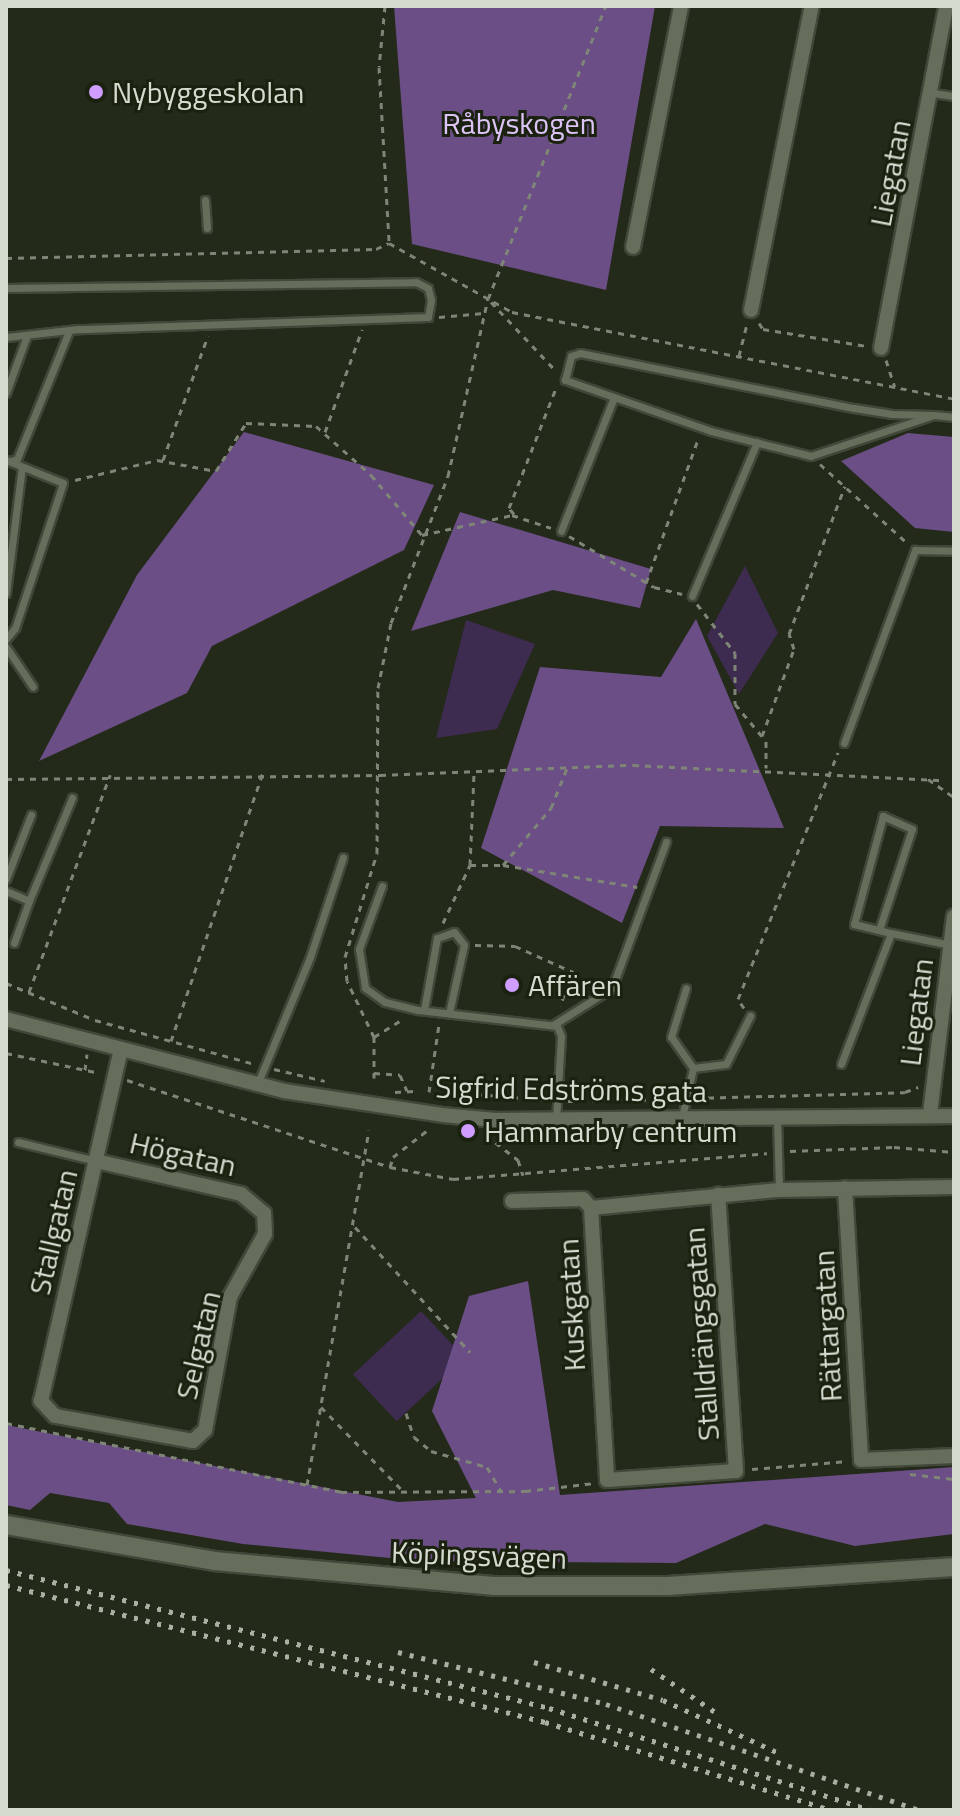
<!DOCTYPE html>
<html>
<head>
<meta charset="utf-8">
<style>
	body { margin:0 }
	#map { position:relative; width:960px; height:1816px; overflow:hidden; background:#232a19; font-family:"Titillium Web",sans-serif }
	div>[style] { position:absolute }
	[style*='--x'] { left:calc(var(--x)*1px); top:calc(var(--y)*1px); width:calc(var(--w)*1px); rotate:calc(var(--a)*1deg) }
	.green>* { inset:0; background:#3e2b50; transform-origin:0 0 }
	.forest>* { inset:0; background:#6a4e85 }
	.path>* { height:3px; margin-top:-1.5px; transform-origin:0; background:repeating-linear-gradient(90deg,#7f8577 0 6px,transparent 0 12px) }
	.roads { filter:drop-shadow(2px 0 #414739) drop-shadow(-2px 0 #414739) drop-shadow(0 2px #414739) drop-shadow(0 -2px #414739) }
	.service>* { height:7px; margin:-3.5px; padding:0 3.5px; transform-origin:3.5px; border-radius:3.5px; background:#656e5a }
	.minor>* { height:14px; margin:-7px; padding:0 7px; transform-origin:7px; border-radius:7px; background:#656e5a }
	.secondary>* { height:18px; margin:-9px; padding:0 9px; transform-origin:9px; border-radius:9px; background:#656e5a }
	.rail>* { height:5px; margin-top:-2.5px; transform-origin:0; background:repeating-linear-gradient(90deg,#abb0a4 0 4px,transparent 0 12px) }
	.dots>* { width:22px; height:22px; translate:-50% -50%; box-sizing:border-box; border:4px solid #1a210f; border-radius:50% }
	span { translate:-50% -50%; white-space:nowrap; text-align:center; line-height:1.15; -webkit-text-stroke:6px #1a210f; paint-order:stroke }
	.poi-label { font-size:30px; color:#d6dbd0 }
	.left { translate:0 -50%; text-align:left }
	.park-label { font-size:30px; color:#dbc3f5 }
	.street-label { font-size:30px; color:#d6dbd0 }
	.frame { position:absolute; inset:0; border:8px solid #d6dbd0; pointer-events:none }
</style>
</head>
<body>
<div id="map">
	<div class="green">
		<i style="clip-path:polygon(745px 566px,778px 633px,739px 694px,707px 636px)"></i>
		<i style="clip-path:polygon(466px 620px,535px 644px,497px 729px,436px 738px)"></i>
		<i style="left:421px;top:1311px;width:64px;height:93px;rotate:47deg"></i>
	</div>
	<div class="forest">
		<i style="clip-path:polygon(394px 6px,655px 6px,606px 290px,412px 244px)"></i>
		<i style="clip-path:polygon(244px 432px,434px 485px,404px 550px,212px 646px,187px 693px,39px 761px,137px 575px)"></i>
		<i style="clip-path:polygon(908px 433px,954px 437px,954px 532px,915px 528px,841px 461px)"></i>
		<i style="clip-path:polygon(460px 512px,651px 569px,640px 608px,553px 590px,411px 631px)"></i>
		<i style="clip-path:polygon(696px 619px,784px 828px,660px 826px,622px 923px,481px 848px,540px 667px,661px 677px)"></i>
		<i style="clip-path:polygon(528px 1281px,560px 1495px,954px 1467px,954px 1534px,855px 1546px,765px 1524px,676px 1563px,421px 1561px,243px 1544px,127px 1524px,109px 1503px,50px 1493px,30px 1510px,6px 1505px,6px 1425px,398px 1502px,476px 1498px,432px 1411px,469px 1296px)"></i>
	</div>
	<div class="path">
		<i style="--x:385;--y:6;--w:61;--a:95.6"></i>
		<i style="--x:379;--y:67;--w:176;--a:86.7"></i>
		<i style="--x:389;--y:243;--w:141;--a:29.3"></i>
		<i style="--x:512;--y:312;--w:450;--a:11.1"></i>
		<i style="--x:6;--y:258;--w:370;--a:-1.4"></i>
		<i style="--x:376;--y:249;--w:14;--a:-25"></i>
		<i style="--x:491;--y:302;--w:96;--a:46.7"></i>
		<i style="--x:439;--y:317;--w:45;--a:-5.1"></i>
		<i style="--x:759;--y:323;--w:7;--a:56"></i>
		<i style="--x:763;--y:329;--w:105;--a:9.3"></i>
		<i style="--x:739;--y:356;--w:32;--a:-76"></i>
		<i style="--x:886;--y:360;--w:28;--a:72"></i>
		<i style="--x:325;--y:432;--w:109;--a:-70.1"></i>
		<i style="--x:163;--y:460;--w:132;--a:-70.1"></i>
		<i style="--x:820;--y:464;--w:116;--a:42.2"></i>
		<i style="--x:75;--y:480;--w:84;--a:-13.7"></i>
		<i style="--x:157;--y:460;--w:60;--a:10.6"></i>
		<i style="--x:216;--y:471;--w:57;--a:-58"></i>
		<i style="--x:246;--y:423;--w:70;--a:2.5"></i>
		<i style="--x:316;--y:426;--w:74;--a:41.7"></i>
		<i style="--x:371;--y:475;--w:79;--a:49.6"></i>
		<i style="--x:422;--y:535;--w:92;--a:-12.5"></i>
		<i style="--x:512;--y:515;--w:41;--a:18.4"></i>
		<i style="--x:514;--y:514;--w:8;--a:-130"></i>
		<i style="--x:509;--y:508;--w:129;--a:-68.6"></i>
		<i style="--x:569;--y:536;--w:99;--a:31"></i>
		<i style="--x:654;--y:587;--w:29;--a:14"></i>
		<i style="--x:646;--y:583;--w:153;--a:-70.1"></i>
		<i style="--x:697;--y:604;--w:62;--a:52.2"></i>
		<i style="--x:735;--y:653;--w:51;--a:90"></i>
		<i style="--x:735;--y:704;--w:48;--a:50"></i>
		<i style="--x:766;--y:741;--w:27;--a:90"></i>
		<i style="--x:762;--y:736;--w:93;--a:-69.8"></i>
		<i style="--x:794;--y:649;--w:16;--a:-108"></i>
		<i style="--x:789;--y:634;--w:158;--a:-69.3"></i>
		<i style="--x:6;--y:779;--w:374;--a:-0.6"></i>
		<i style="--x:380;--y:775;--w:253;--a:-2.3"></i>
		<i style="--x:633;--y:765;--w:310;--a:2.8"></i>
		<i style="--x:928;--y:779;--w:32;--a:35"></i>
		<i style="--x:470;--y:865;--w:92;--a:-87.5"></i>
		<i style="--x:503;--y:865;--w:136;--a:9.3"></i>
		<i style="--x:443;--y:923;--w:64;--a:-65"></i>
		<i style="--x:470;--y:865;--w:33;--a:0"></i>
		<i style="--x:503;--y:865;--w:75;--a:-49.9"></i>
		<i style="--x:551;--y:808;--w:43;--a:-68.2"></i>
		<i style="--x:475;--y:945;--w:40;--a:1.4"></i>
		<i style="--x:515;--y:946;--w:64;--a:24.1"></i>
		<i style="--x:573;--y:972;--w:36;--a:111"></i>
		<i style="--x:6;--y:983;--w:96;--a:22.6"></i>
		<i style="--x:95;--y:1020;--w:166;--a:15.4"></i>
		<i style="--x:29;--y:992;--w:232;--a:-69.5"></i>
		<i style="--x:744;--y:1008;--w:11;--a:-124"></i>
		<i style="--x:738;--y:999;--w:266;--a:-67.9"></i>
		<i style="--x:374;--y:1037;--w:36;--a:-32"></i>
		<i style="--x:171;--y:1041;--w:283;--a:-71.1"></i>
		<i style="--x:6;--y:1053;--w:96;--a:12"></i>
		<i style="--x:274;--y:1069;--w:52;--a:13.2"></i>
		<i style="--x:85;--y:1070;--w:16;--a:-83"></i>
		<i style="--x:374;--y:1073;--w:26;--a:4"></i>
		<i style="--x:400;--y:1075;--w:17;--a:66"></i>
		<i style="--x:374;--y:1078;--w:41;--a:-90"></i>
		<i style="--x:374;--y:1037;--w:62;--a:-115.7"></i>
		<i style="--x:347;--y:981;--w:24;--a:-95"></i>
		<i style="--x:345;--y:957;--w:109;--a:-72.9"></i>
		<i style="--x:377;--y:853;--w:165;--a:-89.7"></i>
		<i style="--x:378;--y:688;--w:66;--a:-78.7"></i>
		<i style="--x:391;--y:623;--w:158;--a:-68.8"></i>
		<i style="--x:448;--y:476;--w:181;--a:-77.3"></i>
		<i style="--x:488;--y:299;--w:316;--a:-68.1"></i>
		<i style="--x:127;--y:1080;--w:277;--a:18.3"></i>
		<i style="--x:390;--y:1167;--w:64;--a:10.8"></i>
		<i style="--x:453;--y:1179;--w:315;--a:-4.7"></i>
		<i style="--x:395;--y:1092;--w:20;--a:-3"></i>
		<i style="--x:429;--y:1092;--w:69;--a:-81.6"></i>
		<i style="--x:464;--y:1093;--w:84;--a:4.8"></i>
		<i style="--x:696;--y:1098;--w:209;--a:-1.6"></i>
		<i style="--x:905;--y:1092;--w:14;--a:-21"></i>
		<i style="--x:568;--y:1101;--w:108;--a:-1.1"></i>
		<i style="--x:486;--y:1135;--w:41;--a:38"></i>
		<i style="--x:518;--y:1160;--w:16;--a:72"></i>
		<i style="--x:790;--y:1151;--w:104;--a:-2.2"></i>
		<i style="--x:894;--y:1147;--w:60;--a:4.8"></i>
		<i style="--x:390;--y:1167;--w:10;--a:-73"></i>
		<i style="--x:393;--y:1157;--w:46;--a:-37.9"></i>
		<i style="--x:355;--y:1227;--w:170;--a:47.4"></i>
		<i style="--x:321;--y:1407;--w:119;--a:45.7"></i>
		<i style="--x:406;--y:1413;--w:25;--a:72"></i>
		<i style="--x:414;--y:1437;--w:22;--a:39"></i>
		<i style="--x:431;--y:1451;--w:58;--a:15.9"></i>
		<i style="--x:487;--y:1467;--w:28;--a:60"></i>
		<i style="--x:6;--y:1423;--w:342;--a:11.6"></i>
		<i style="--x:341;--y:1492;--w:184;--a:-0.3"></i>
		<i style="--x:525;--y:1491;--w:70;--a:-6.5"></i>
		<i style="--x:752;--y:1469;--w:96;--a:-4.8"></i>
		<i style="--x:910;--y:1474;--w:44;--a:6.5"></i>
		<i style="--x:307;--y:1485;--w:360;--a:-80.1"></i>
	</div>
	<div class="roads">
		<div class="service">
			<i style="--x:933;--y:93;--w:21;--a:8"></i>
			<i style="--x:205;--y:200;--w:28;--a:86"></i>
			<i style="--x:6;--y:288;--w:410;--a:-0.8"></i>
			<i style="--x:416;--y:282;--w:13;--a:27"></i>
			<i style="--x:428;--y:288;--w:12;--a:76"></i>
			<i style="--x:431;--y:300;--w:17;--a:100"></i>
			<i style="--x:428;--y:317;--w:350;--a:178"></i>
			<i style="--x:78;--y:329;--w:72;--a:173.7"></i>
			<i style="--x:6;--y:393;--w:59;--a:-70"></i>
			<i style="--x:934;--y:415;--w:130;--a:161.6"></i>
			<i style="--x:811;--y:456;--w:103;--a:-166"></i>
			<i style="--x:711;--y:431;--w:155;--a:-160.7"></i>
			<i style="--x:565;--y:380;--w:25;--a:-76"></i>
			<i style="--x:571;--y:356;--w:9;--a:-18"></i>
			<i style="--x:580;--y:353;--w:279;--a:11.4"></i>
			<i style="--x:854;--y:408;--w:37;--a:9"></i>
			<i style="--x:891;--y:414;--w:43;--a:1.3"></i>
			<i style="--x:934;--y:415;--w:20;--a:6"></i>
			<i style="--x:6;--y:460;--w:61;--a:22"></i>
			<i style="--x:63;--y:483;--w:153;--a:108.3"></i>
			<i style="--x:15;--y:628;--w:14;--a:129"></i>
			<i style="--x:11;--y:461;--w:6;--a:-18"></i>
			<i style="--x:17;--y:459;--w:138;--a:-67.9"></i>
			<i style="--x:561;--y:531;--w:144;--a:-68.4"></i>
			<i style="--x:6;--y:593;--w:127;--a:-82.8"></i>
			<i style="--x:692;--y:596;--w:167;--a:-67.1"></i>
			<i style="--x:6;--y:647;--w:48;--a:56"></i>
			<i style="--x:844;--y:743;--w:206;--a:-69.8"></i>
			<i style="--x:915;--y:550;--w:39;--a:1"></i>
			<i style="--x:6;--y:879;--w:69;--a:-68.7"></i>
			<i style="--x:382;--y:886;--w:67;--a:110.1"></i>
			<i style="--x:359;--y:949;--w:39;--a:81"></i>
			<i style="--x:365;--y:988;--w:24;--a:35"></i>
			<i style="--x:385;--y:1002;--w:34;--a:14"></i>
			<i style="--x:418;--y:1010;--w:140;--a:6.6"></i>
			<i style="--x:557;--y:1026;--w:11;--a:68"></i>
			<i style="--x:561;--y:1036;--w:84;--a:93.4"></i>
			<i style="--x:6;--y:891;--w:25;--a:23"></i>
			<i style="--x:29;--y:901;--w:112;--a:-67.3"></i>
			<i style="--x:879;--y:930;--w:106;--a:-71.9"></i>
			<i style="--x:912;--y:829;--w:32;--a:-156"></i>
			<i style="--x:883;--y:816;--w:112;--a:105"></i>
			<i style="--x:854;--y:924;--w:38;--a:14"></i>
			<i style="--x:891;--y:933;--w:61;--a:11.3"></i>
			<i style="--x:14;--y:943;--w:45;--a:-70.3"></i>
			<i style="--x:424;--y:1010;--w:73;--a:-79.8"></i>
			<i style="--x:437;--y:938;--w:18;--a:-19"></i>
			<i style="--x:454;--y:932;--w:16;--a:52"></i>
			<i style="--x:464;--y:945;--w:70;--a:102.4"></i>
			<i style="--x:553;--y:1025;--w:70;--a:-32.1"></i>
			<i style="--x:612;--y:988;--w:156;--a:-69.7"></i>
			<i style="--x:841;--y:1064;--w:140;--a:-69.1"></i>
			<i style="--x:693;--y:1068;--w:33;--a:-7"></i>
			<i style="--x:726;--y:1064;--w:54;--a:-63.4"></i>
			<i style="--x:257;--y:1085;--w:139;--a:-67.5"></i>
			<i style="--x:310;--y:957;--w:105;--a:-71.7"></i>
			<i style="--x:682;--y:1117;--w:50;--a:-77.3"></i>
			<i style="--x:693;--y:1068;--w:38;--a:-125"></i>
			<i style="--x:671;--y:1037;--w:51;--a:-73"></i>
			<i style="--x:777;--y:1117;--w:73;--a:88.4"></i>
			<i style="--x:18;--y:1142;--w:80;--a:13.7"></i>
		</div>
		<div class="minor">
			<i style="--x:633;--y:247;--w:246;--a:-78.7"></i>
			<i style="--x:751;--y:310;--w:310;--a:-78.7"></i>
			<i style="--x:881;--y:348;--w:347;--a:-79.2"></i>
			<i style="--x:6;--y:1019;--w:287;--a:14.5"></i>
			<i style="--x:284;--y:1091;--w:160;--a:8.6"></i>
			<i style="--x:442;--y:1115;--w:54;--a:5.3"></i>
			<i style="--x:496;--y:1120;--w:458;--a:-0.5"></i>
			<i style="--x:930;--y:1114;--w:199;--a:-83.1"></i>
			<i style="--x:96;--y:1161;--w:149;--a:12.8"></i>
			<i style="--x:241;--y:1194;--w:30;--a:40"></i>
			<i style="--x:264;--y:1213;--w:21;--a:87"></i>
			<i style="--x:265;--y:1234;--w:72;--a:119.1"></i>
			<i style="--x:230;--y:1297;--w:135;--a:100.6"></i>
			<i style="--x:205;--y:1430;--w:16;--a:137"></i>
			<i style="--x:193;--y:1441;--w:140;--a:-169.7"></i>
			<i style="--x:55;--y:1416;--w:21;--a:-133"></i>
			<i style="--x:41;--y:1401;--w:358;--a:-77.2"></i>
			<i style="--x:845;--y:1188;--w:272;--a:86.6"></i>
			<i style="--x:861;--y:1460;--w:93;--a:-2.5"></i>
			<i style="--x:512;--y:1201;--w:71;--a:-1.6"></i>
			<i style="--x:583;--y:1199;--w:12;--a:48"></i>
			<i style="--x:591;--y:1208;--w:272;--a:86.6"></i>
			<i style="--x:607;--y:1480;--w:129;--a:-4"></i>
			<i style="--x:736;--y:1471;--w:277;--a:-93.7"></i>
			<i style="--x:591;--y:1208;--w:189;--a:-5.5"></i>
			<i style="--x:779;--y:1190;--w:175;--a:-1"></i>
		</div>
		<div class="secondary">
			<i style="--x:6;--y:1525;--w:211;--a:9.8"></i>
			<i style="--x:214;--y:1561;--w:280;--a:5.1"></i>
			<i style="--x:493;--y:1586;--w:175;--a:0"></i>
			<i style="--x:668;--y:1586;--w:287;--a:-3.8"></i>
		</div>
	</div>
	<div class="rail">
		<i style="--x:6;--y:1570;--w:560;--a:14.26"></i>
		<i style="--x:549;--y:1708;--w:337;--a:17.6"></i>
		<i style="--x:6;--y:1585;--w:556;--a:14.26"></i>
		<i style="--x:545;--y:1722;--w:299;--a:17.1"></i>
		<i style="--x:398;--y:1652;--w:214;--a:14"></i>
		<i style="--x:606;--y:1704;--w:331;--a:18.7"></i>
		<i style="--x:534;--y:1662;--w:134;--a:16.4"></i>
		<i style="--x:663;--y:1700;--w:128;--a:24.6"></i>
		<i style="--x:651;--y:1669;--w:81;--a:33.9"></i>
	</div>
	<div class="dots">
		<i style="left:96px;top:92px;background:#cf9dff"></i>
		<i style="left:512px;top:985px;background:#cf9dff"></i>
		<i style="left:468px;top:1131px;background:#cf9dff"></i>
	</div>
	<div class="poi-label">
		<span class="left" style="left:112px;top:92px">Nybyggeskolan</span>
		<span class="left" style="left:528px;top:985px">Affären</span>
		<span class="left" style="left:484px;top:1131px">Hammarby centrum</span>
	</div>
	<div class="park-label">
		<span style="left:519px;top:123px">Råbyskogen</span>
	</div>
	<div class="street-label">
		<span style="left:890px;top:173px;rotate:-79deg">Liegatan</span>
		<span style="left:916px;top:1012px;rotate:-83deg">Liegatan</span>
		<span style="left:571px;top:1089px;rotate:1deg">Sigfrid Edströms gata</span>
		<span style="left:183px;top:1154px;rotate:13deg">Högatan</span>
		<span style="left:53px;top:1232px;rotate:-77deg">Stallgatan</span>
		<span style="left:571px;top:1305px;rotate:-93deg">Kuskgatan</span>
		<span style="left:827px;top:1326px;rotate:-93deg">Rättargatan</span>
		<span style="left:701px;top:1334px;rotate:-94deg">Stalldrängsgatan</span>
		<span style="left:198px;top:1345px;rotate:-77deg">Selgatan</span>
		<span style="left:479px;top:1555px;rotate:2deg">Köpingsvägen</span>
	</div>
	<div class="frame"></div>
</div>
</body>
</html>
